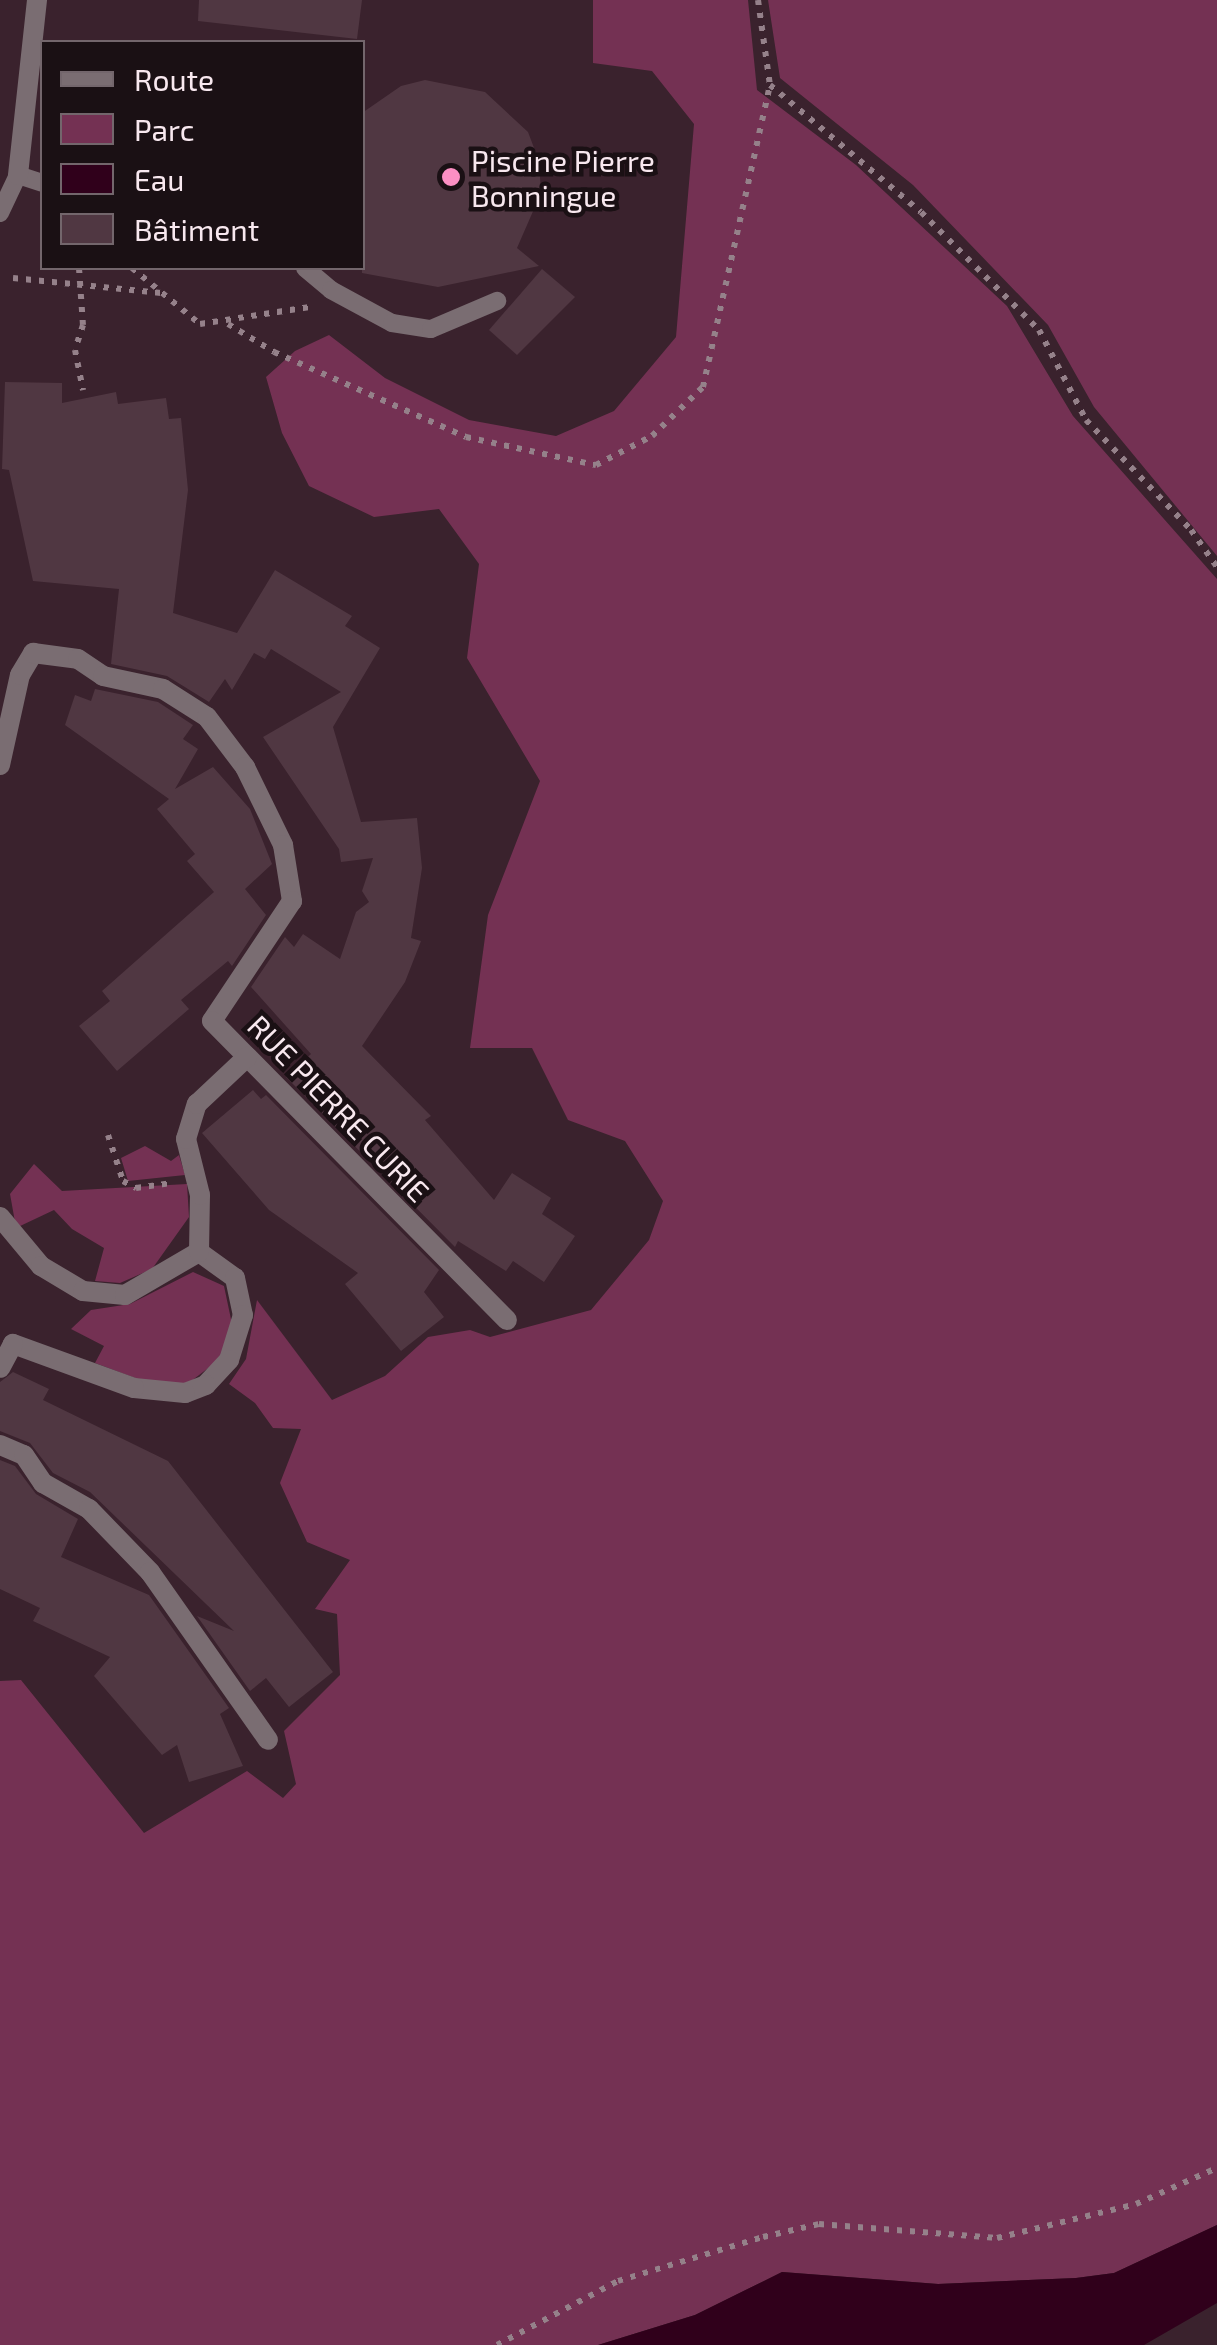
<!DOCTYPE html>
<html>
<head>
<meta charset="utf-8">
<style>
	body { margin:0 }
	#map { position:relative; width:1217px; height:2345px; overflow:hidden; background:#3a222d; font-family:"Exo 2",sans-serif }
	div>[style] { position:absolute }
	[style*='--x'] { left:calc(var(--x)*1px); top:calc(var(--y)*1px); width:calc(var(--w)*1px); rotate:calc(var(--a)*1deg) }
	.green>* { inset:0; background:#743153 }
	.water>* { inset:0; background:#30001b }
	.building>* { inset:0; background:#503742 }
	.path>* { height:6px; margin-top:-3px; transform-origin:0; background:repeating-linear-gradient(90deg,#95818a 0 5px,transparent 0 13px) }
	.lane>* { height:18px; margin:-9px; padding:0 9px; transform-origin:9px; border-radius:9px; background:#7a6d72 }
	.street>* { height:20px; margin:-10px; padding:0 10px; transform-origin:10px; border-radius:10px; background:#7a6d72 }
	.dots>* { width:28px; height:28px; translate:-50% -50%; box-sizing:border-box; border:5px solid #1a1014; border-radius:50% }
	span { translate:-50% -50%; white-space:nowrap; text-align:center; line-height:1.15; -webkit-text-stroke:9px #1a1014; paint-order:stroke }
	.poi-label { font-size:30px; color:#f8e8ef }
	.left { translate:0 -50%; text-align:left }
	.street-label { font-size:30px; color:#f8e8ef }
	.legend { position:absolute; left:40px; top:40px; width:325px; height:230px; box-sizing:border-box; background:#1a1014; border:2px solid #73666c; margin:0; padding:12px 18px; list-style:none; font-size:30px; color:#f8e8ef }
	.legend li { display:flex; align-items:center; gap:20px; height:50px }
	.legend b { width:50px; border:2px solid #73666c }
</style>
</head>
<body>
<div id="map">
	<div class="green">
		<i style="clip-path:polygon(593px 0,748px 0,757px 90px,856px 165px,1007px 306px,1073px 416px,1217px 579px,1217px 2225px,1114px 2273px,1076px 2278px,938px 2284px,782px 2272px,695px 2315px,598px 2345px,0 2345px,0 1681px,21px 1680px,144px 1833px,247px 1771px,283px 1798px,296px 1784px,284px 1731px,340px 1675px,337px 1614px,315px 1609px,350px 1560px,307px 1542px,280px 1483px,301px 1429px,273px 1428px,255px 1403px,229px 1384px,246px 1359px,257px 1300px,332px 1400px,385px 1376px,428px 1337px,470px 1330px,490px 1337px,591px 1310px,649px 1240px,663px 1201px,625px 1141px,568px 1120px,532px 1048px,470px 1048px,488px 915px,540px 781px,467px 658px,479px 564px,439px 509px,374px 517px,309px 486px,282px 433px,266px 377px,295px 351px,329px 335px,385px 378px,469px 420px,556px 436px,614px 411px,676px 337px,694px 124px,652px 71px,593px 63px)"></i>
		<i style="clip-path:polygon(768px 0,1217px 0,1217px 556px,1094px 407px,1048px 325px,913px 185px,780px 78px)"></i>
		<i style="clip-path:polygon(145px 1146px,171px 1161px,179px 1155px,185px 1175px,128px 1181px,121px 1158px)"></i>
		<i style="clip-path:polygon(34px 1164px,62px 1191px,187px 1184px,189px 1217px,152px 1269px,120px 1283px,95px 1281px,104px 1248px,72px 1229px,54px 1210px,18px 1227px,15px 1222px,10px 1194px)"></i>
		<i style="clip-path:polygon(193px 1272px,224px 1286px,232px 1324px,220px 1359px,186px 1385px,146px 1382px,95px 1363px,104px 1346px,71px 1329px,91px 1310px,130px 1304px)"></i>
	</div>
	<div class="water">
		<i style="clip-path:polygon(1217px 2225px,1217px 2303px,1144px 2345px,598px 2345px,695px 2315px,782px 2272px,938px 2284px,1076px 2278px,1114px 2273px)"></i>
	</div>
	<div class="building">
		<i style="clip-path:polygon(199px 0,362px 0,357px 39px,198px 21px)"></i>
		<i style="clip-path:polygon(425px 80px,485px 92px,528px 132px,539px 161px,541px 193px,517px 248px,539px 266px,438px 287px,362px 273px,362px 113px,401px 86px)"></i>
		<i style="clip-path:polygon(542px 269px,575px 297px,517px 355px,489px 330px)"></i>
		<i style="clip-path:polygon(5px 382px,62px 383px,62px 403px,116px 392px,118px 404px,166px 398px,169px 419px,181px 418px,188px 490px,173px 613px,237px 633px,275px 570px,352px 616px,345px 626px,380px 648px,333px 727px,361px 822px,417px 818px,422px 868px,411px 938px,421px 941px,405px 982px,362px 1046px,431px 1116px,425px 1120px,494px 1200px,512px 1173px,551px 1198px,542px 1214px,575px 1236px,544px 1282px,513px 1261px,506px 1271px,458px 1241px,455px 1247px,286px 1077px,311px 1054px,251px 987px,285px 937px,294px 947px,303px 934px,340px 959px,356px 912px,369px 902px,362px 891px,373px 858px,341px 862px,339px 849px,263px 737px,341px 692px,271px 649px,265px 659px,254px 653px,232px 690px,225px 679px,209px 702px,167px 676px,111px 664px,119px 589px,33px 581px,9px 470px,2px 469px)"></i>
		<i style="clip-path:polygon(95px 689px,158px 702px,193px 725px,183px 739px,198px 749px,175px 789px,213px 767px,250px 809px,272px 864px,245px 889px,266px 915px,232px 966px,228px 961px,181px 1000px,189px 1009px,117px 1071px,79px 1026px,110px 1001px,102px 991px,214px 892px,187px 861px,195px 854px,157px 809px,169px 799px,65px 725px,75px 695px,91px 701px)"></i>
		<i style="clip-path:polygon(253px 1090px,261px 1099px,266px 1095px,439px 1270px,424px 1292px,444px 1317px,401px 1351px,345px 1284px,358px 1273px,269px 1210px,202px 1133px)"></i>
		<i style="clip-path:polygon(13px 1372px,49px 1389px,43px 1400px,168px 1461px,333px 1672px,289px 1707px,266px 1678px,250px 1691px,197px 1616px,234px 1631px,90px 1492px,53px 1473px,30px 1443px,0 1431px,0 1382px)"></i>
		<i style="clip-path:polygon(0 1460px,15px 1466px,36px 1494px,78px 1519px,61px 1557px,149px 1595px,229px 1708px,220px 1714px,243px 1766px,189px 1782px,177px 1745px,162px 1755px,94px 1676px,110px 1657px,33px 1621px,40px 1608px,0 1589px)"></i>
	</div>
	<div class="path">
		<i style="--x:758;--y:0;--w:86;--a:82"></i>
		<i style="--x:770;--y:85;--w:197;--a:40.1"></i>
		<i style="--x:921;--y:212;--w:167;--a:45"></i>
		<i style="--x:1039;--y:330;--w:102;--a:62.4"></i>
		<i style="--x:1086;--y:420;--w:152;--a:46.3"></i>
		<i style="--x:1191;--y:530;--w:45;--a:54.9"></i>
		<i style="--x:79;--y:268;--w:57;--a:86"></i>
		<i style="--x:83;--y:325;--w:26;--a:108"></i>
		<i style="--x:75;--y:350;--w:41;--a:78.7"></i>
		<i style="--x:132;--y:268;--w:88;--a:39.5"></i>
		<i style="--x:200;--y:324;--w:111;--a:-8.8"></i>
		<i style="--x:13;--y:278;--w:149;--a:5.8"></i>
		<i style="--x:228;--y:324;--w:54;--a:31.3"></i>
		<i style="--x:274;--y:352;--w:210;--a:23.9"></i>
		<i style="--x:466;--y:437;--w:133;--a:12.2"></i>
		<i style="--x:596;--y:465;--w:63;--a:-27.4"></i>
		<i style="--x:652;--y:436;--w:71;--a:-43.9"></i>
		<i style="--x:703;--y:387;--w:309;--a:-77.5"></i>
		<i style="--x:108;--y:1135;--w:48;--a:71.9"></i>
		<i style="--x:123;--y:1181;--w:15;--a:28"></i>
		<i style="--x:136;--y:1188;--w:35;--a:-8"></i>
		<i style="--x:497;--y:2345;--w:137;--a:-27.9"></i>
		<i style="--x:618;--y:2281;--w:152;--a:-16.9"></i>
		<i style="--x:763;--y:2237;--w:57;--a:-13.1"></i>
		<i style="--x:819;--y:2224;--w:179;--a:4.5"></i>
		<i style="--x:997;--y:2238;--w:143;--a:-13.7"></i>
		<i style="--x:1136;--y:2204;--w:89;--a:-24"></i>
	</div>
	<div class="lane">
		<i style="--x:0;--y:213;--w:42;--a:-64.7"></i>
		<i style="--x:18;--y:175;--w:25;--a:18"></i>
		<i style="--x:305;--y:268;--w:34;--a:40"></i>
		<i style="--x:331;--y:290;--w:69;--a:28.4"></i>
		<i style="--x:392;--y:323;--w:39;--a:9"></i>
		<i style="--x:431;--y:329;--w:72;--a:-23"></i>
	</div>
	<div class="street">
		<i style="--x:18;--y:175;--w:176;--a:-83.8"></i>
		<i style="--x:0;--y:765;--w:92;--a:-77.5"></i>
		<i style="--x:20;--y:675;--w:26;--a:-59"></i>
		<i style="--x:33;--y:653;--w:45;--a:7.6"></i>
		<i style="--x:78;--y:659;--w:30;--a:34"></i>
		<i style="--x:103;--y:676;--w:61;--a:12.2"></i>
		<i style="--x:163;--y:689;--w:52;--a:32.5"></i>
		<i style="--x:207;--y:717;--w:63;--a:52.8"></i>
		<i style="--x:245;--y:767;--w:87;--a:64"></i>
		<i style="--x:283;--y:845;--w:57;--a:80.9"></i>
		<i style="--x:292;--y:901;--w:144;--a:123.7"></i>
		<i style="--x:212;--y:1021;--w:420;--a:45.4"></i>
		<i style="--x:0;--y:1217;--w:64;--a:50.1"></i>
		<i style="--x:41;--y:1266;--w:49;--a:30.8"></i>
		<i style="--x:83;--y:1291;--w:42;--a:5.4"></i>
		<i style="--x:125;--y:1295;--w:86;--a:-30.2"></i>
		<i style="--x:199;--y:1252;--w:44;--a:35.8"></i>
		<i style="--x:235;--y:1278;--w:38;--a:78"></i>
		<i style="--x:243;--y:1315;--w:47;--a:107.3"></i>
		<i style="--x:229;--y:1360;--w:34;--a:133"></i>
		<i style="--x:206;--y:1385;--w:22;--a:159"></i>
		<i style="--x:185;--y:1393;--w:51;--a:-174.4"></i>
		<i style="--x:134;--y:1388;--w:129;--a:-160"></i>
		<i style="--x:13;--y:1344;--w:27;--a:118"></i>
		<i style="--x:199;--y:1252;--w:57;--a:-89"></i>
		<i style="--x:200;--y:1195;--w:58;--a:-104"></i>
		<i style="--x:186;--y:1139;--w:37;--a:-73"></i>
		<i style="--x:197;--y:1104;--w:69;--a:-43.2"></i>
		<i style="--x:0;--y:1445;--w:26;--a:23"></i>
		<i style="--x:24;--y:1455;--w:34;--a:56"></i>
		<i style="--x:43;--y:1483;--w:53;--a:29.5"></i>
		<i style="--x:89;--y:1509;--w:88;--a:45.9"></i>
		<i style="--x:150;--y:1572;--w:205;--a:54.9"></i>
	</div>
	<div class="dots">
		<i style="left:451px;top:177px;background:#fc8fc3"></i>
	</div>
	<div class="poi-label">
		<span class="left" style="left:471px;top:177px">Piscine Pierre<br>Bonningue</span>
	</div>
	<div class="street-label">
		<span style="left:339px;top:1108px;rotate:46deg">RUE PIERRE CURIE</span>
	</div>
	<ul class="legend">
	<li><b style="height:12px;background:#7a6d72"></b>Route</li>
	<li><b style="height:28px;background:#743153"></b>Parc</li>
	<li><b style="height:28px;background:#30001b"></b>Eau</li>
	<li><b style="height:28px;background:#503742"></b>Bâtiment</li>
	</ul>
</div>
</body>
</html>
